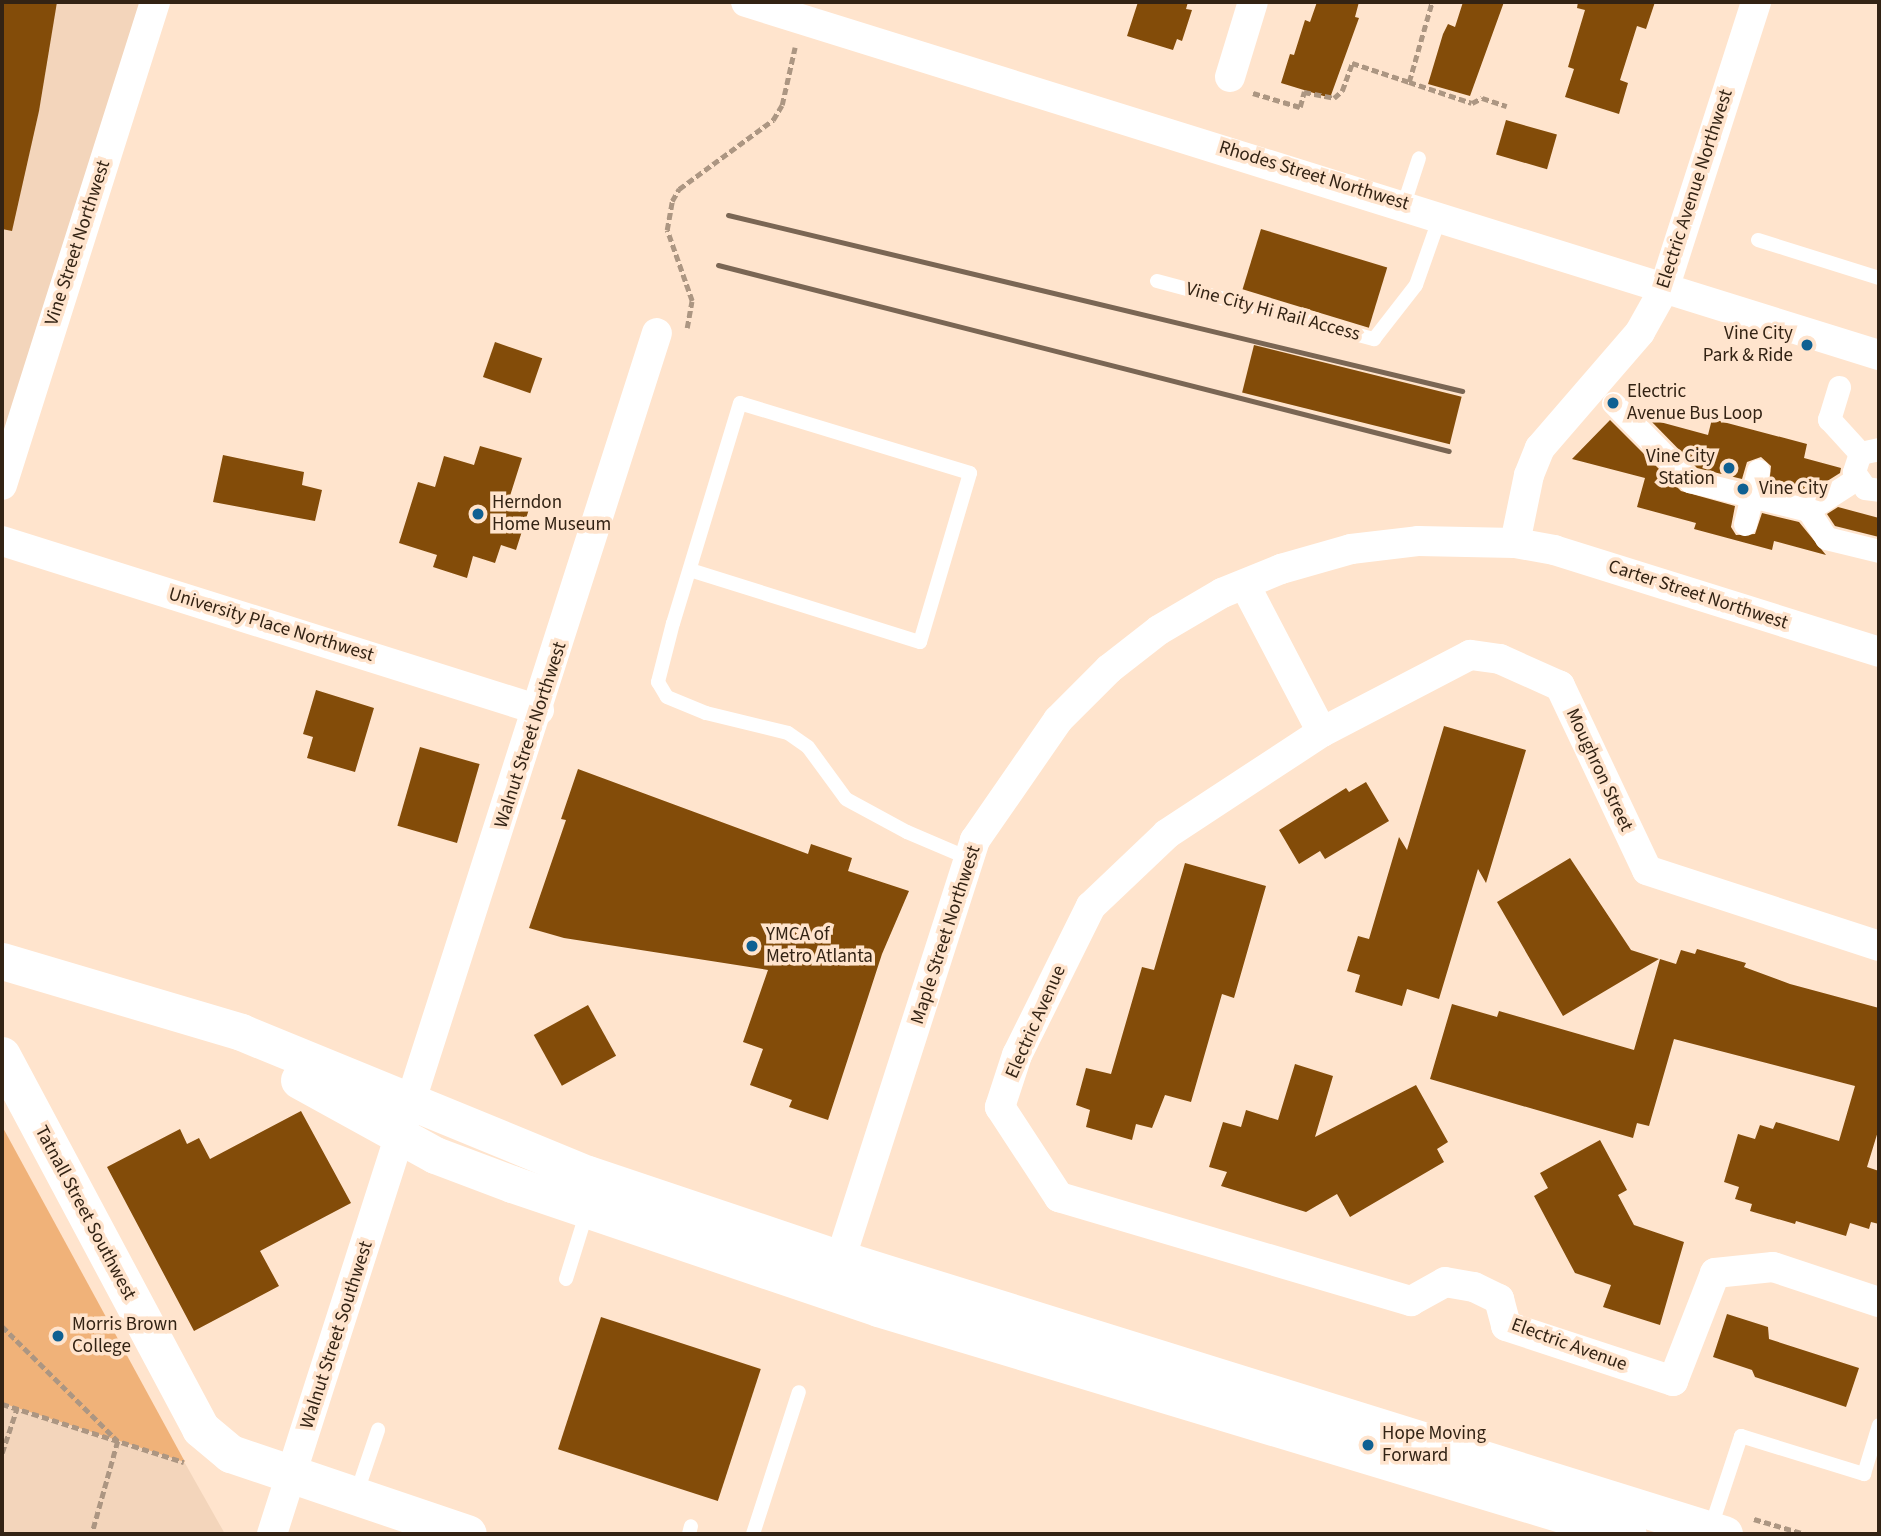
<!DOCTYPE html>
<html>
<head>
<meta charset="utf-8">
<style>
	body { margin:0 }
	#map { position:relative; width:1881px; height:1536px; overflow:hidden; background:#ffe4cd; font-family:"Source Sans 3",sans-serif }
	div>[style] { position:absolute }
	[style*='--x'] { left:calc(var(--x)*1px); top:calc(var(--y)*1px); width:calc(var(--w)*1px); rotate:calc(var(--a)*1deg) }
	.built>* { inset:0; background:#f3d5bb }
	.green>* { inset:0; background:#f0b279 }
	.building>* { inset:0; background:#834c09; transform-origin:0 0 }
	.path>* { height:4.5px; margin-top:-2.25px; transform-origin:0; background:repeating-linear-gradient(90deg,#ac9682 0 7px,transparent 0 10.5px) }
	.service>* { height:14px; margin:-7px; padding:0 7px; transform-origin:7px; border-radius:7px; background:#fff }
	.pedestrian>* { height:23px; margin:-11.5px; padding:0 11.5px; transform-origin:11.5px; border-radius:11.5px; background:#fff }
	.minor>* { height:30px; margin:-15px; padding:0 15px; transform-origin:15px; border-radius:15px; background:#fff }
	.tertiary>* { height:37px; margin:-18.5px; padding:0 18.5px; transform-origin:18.5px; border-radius:18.5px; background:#fff }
	.secondary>* { height:38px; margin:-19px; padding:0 19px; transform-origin:19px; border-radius:19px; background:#fff }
	.rail>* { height:5px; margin:-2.5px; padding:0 2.5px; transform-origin:2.5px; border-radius:2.5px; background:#7a6654 }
	.dots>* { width:19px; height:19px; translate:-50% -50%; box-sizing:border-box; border:4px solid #ffe4cd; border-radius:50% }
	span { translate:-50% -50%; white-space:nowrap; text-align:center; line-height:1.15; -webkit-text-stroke:7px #ffe4cd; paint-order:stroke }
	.street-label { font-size:19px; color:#332314 }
	.poi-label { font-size:19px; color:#332314 }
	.right { translate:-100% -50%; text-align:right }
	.left { translate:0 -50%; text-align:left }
	.frame { position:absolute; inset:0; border:4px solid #332314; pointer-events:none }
</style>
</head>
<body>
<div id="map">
	<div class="built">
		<i style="clip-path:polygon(2px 2px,156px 2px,2px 485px)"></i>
		<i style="clip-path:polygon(2px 1139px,225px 1534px,2px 1534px)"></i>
	</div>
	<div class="green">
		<i style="clip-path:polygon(2px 1126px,185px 1462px,2px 1403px)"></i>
	</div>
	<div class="building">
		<i style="clip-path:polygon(2px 2px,57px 2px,39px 111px,12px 231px,2px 229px)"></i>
		<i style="clip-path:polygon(1138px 2px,1188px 2px,1186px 9px,1192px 10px,1182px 41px,1177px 39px,1173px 50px,1127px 36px)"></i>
		<i style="clip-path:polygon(1317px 2px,1359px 2px,1355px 17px,1359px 18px,1330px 98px,1281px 83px,1290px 54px,1294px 55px,1305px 20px,1310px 22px)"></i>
		<i style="clip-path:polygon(1463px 2px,1504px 2px,1470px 96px,1428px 84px,1443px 34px,1448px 24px,1455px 27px)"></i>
		<i style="clip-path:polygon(1578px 2px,1655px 2px,1646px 29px,1637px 26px,1620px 80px,1628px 83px,1619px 114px,1565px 97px,1574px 69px,1568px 67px,1585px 10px,1577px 8px)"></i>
		<i style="left:1506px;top:120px;width:53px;height:36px;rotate:16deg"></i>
		<i style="left:1261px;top:229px;width:132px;height:63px;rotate:17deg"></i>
		<i style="left:495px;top:342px;width:50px;height:37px;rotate:19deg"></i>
		<i style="left:1254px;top:345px;width:214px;height:49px;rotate:14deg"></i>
		<i style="clip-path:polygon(1649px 419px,1708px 435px,1712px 419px,1807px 444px,1804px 458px,1841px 468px,1840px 473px,1805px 495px,1769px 486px,1771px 466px,1761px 457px,1747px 462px,1742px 479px,1697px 468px)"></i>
		<i style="clip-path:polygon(1610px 420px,1681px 491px,1735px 506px,1731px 527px,1736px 535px,1755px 534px,1762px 513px,1799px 522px,1826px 555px,1774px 541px,1772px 550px,1694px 529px,1696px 523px,1637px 507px,1645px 478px,1572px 459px)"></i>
		<i style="clip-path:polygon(480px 446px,522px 458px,509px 499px,530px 506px,516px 550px,501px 545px,495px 563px,473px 556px,467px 578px,433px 567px,437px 555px,399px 543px,418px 482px,435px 487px,444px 456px,474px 465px)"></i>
		<i style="clip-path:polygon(223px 455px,304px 472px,302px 485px,322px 490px,315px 521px,213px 502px)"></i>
		<i style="clip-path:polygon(1838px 507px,1879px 518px,1879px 537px,1835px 526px,1827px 514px)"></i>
		<i style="clip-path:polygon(316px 690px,374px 708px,355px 772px,307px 758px,313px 737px,303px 734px)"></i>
		<i style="clip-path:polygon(1444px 726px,1526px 750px,1486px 883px,1478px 869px,1439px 999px,1407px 989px,1402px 1006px,1355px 992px,1360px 975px,1347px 971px,1358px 936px,1369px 939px,1399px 837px,1407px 850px)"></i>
		<i style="left:420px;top:747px;width:62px;height:82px;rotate:16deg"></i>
		<i style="clip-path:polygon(578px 769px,808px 854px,811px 844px,852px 858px,848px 871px,909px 891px,882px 954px,828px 1120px,789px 1107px,792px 1100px,750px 1085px,763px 1049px,743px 1042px,768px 970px,564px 938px,529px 928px,566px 820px,561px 819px)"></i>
		<i style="clip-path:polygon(1366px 782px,1389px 821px,1325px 859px,1320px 851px,1299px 864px,1279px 830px,1346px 788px,1349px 792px)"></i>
		<i style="clip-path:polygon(1570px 858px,1631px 950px,1659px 959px,1563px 1016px,1497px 902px)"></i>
		<i style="clip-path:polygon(1185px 863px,1266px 886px,1234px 998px,1222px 994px,1191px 1102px,1165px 1095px,1152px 1128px,1136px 1124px,1132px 1140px,1086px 1127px,1090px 1110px,1076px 1105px,1086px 1068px,1111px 1074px,1142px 967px,1154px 970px)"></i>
		<i style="clip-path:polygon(1697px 949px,1746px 963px,1744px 967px,1790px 984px,1879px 1008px,1879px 1128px,1867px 1167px,1879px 1171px,1879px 1224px,1871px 1222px,1869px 1229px,1850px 1223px,1846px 1236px,1796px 1221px,1795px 1224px,1750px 1211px,1752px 1204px,1735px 1199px,1739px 1187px,1724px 1182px,1738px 1134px,1755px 1139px,1760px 1125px,1773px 1129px,1776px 1122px,1839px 1141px,1855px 1086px,1674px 1039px,1649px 1126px,1637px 1123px,1633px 1138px,1430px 1079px,1452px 1004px,1497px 1017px,1499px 1011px,1634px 1050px,1660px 959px,1676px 964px,1681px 950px,1695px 954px)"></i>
		<i style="left:588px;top:1005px;width:58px;height:62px;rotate:61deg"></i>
		<i style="clip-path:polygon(1295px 1064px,1333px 1076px,1315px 1137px,1416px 1085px,1448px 1142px,1437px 1149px,1444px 1162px,1350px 1217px,1337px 1194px,1306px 1212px,1221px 1186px,1227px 1172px,1209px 1167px,1223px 1122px,1241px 1127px,1246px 1110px,1278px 1120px)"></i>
		<i style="clip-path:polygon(301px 1111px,351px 1203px,260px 1251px,279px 1286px,194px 1331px,107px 1167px,180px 1129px,187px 1144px,199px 1138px,210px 1159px)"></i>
		<i style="clip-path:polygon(1600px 1140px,1627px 1190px,1618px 1195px,1634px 1225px,1684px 1242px,1660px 1325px,1603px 1307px,1611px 1285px,1575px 1273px,1534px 1196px,1548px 1188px,1540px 1173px)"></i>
		<i style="clip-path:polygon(1727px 1314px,1768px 1327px,1769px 1339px,1859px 1368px,1846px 1407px,1755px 1377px,1752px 1370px,1713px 1357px)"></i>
		<i style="left:601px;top:1317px;width:168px;height:139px;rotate:18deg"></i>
	</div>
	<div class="path">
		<i style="--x:1409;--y:82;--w:66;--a:18.4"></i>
		<i style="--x:1472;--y:103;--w:11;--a:-27"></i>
		<i style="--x:1482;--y:98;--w:26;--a:18"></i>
		<i style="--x:1253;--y:93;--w:49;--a:16.6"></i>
		<i style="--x:1300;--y:107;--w:16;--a:-75"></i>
		<i style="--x:1304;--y:92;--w:31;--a:11"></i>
		<i style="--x:1334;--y:98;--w:11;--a:-41"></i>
		<i style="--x:1342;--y:91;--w:30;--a:-70"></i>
		<i style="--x:1352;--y:63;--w:60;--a:18.4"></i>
		<i style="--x:1409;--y:82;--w:83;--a:-74"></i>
		<i style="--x:687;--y:328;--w:27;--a:-80"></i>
		<i style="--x:692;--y:301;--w:75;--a:-109.4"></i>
		<i style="--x:667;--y:230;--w:29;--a:-80"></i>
		<i style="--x:672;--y:201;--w:14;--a:-60"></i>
		<i style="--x:679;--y:189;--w:117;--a:-36.3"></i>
		<i style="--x:773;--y:120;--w:17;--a:-59"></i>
		<i style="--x:782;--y:105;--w:59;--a:-77.4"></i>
		<i style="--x:2;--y:1326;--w:163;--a:44.8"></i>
		<i style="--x:118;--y:1441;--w:97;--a:105.6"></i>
		<i style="--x:2;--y:1404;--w:191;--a:17.7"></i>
		<i style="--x:2;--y:1453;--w:47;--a:-71.6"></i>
		<i style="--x:1754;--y:1519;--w:53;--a:16.4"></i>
	</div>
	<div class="service">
		<i style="--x:1404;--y:204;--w:48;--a:-71.9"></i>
		<i style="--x:1758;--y:240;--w:127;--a:17.4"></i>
		<i style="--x:1157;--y:281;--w:225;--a:15"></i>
		<i style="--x:1374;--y:339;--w:68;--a:-52.1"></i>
		<i style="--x:1416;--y:285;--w:72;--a:-70.6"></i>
		<i style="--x:690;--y:570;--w:241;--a:17.4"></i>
		<i style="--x:920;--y:642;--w:176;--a:-73.5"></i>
		<i style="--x:970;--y:473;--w:240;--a:-163.1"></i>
		<i style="--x:740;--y:403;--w:230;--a:106.9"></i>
		<i style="--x:673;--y:623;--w:61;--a:104.3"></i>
		<i style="--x:658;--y:682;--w:17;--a:59"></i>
		<i style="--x:667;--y:697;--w:42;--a:22.3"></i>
		<i style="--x:706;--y:713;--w:84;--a:13.7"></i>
		<i style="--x:788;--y:733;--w:24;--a:35"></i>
		<i style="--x:808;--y:747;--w:64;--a:53.8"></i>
		<i style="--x:846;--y:799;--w:69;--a:28.4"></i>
		<i style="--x:907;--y:832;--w:66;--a:23.1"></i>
		<i style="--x:566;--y:1279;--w:71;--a:-72.8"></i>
		<i style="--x:356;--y:1495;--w:69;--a:-71.3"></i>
		<i style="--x:1710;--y:1530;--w:99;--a:-71.7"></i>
		<i style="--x:1741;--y:1436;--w:129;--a:17.2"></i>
		<i style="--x:1864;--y:1474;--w:51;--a:-73"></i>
		<i style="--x:689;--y:1534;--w:8;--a:-76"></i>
		<i style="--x:753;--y:1534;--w:149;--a:-72.1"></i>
	</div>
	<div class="pedestrian">
		<i style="--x:1839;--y:387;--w:34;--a:107"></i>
		<i style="--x:1829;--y:419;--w:46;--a:47.6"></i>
		<i style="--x:1613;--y:403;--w:110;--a:45.4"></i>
		<i style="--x:1690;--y:481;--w:122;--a:13.8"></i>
		<i style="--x:1808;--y:510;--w:33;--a:57"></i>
		<i style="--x:1826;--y:538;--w:55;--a:13.8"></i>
		<i style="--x:1879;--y:449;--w:19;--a:168"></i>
		<i style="--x:1860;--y:453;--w:20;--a:108"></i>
		<i style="--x:1854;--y:472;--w:19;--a:55"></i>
		<i style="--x:1865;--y:488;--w:14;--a:8"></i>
		<i style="--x:1808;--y:510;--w:57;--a:-32.9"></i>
		<i style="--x:1745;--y:524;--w:55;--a:-76.2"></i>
	</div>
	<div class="minor">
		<i style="--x:746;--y:2;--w:1187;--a:17.31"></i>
		<i style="--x:1230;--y:77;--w:78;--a:-73"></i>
		<i style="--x:2;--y:485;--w:507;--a:-72.42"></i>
		<i style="--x:2;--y:541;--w:563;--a:17.47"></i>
		<i style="--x:1515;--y:543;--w:69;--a:-78.4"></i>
		<i style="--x:1529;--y:475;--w:29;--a:-68"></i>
		<i style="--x:1540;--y:448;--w:153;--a:-49.2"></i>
		<i style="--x:1640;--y:332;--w:49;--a:-60.8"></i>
		<i style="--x:1664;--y:289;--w:301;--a:-72.2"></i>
		<i style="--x:1245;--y:585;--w:166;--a:62.4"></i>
		<i style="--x:1879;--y:946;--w:244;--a:-161.9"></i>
		<i style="--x:1647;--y:870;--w:204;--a:-115.3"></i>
		<i style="--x:1560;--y:686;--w:66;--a:-155.8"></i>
		<i style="--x:1500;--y:659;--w:30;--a:-172"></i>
		<i style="--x:1470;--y:655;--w:167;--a:152.5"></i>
		<i style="--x:1322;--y:732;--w:186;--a:146.7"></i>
		<i style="--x:1167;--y:834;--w:105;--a:136.5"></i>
		<i style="--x:1091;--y:906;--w:166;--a:116.4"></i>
		<i style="--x:1017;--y:1055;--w:55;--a:108.1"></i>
		<i style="--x:1000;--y:1107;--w:108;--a:56.8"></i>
		<i style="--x:1059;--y:1197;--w:367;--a:16.5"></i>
		<i style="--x:1411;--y:1301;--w:39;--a:-29"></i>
		<i style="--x:1445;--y:1282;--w:29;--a:10"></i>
		<i style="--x:1474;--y:1287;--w:28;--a:26"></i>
		<i style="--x:1499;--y:1299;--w:28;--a:75"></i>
		<i style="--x:1506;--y:1326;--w:176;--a:18.2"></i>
		<i style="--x:1673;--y:1381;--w:116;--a:-68.7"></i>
		<i style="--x:1715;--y:1273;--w:58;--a:-5.9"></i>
		<i style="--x:1773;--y:1267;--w:112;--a:18.3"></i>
		<i style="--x:834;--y:1279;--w:461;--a:-72.2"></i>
		<i style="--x:975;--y:840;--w:146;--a:-55.3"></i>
		<i style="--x:1058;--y:720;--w:72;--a:-45"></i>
		<i style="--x:1109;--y:669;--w:63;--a:-38"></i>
		<i style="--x:1159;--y:630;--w:73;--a:-30.4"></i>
		<i style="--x:1222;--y:593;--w:64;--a:-22.1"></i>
		<i style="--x:1281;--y:569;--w:73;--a:-15.9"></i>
		<i style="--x:1351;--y:549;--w:67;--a:-6.8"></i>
		<i style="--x:1418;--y:541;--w:97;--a:1.2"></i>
		<i style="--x:1515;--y:543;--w:40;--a:10"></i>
		<i style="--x:1554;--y:550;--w:341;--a:17.4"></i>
		<i style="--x:272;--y:1534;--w:1261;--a:-72.23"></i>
	</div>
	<div class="tertiary">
		<i style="--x:2;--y:961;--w:249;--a:16.5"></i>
		<i style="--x:241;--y:1032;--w:375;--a:22.3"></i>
		<i style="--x:588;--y:1174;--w:267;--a:18.6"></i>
		<i style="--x:841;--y:1259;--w:925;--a:17.3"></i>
		<i style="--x:299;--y:1080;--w:155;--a:28.9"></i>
		<i style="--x:435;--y:1155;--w:82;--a:20.6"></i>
		<i style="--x:512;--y:1184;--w:386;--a:18.7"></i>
		<i style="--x:878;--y:1308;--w:783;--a:16.77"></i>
	</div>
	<div class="secondary">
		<i style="--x:2;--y:1056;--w:423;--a:61.9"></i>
		<i style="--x:201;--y:1429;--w:39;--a:40"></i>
		<i style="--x:231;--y:1454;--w:250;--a:18.7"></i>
	</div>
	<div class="rail">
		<i style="--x:728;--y:215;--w:755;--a:13.48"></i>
		<i style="--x:718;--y:265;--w:754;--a:14.28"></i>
	</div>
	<div class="dots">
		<i style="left:1807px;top:345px;background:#0f6092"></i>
		<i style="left:1613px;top:403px;background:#0f6092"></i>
		<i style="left:1729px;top:468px;background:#0f6092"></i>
		<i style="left:1743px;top:489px;background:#0f6092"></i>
		<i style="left:478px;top:514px;background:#0f6092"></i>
		<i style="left:752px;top:946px;background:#0f6092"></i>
		<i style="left:58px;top:1336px;background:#0f6092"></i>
		<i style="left:1368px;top:1445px;background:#0f6092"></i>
	</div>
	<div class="street-label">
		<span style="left:1314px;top:176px;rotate:17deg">Rhodes Street Northwest</span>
		<span style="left:1695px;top:189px;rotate:-72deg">Electric Avenue Northwest</span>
		<span style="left:78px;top:243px;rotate:-72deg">Vine Street Northwest</span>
		<span style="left:1273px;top:312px;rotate:15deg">Vine City Hi Rail Access</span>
		<span style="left:1698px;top:595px;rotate:18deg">Carter Street Northwest</span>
		<span style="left:271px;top:625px;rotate:17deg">University Place Northwest</span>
		<span style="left:531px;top:735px;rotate:-72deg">Walnut Street Northwest</span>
		<span style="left:1599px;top:770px;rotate:65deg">Moughron Street</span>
		<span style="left:946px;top:935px;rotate:-72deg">Maple Street Northwest</span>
		<span style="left:1036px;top:1022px;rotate:-66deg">Electric Avenue</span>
		<span style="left:85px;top:1213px;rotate:62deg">Tatnall Street Southwest</span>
		<span style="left:337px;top:1335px;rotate:-72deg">Walnut Street Southwest</span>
		<span style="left:1569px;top:1345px;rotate:20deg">Electric Avenue</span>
	</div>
	<div class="poi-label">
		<span class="right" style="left:1793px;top:345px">Vine City<br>Park &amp; Ride</span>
		<span class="left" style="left:1627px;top:403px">Electric<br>Avenue Bus Loop</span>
		<span class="right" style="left:1715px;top:468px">Vine City<br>Station</span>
		<span class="left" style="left:1759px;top:489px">Vine City</span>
		<span class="left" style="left:492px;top:514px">Herndon<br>Home Museum</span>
		<span class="left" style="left:766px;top:946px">YMCA of<br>Metro Atlanta</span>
		<span class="left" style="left:72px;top:1336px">Morris Brown<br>College</span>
		<span class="left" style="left:1382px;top:1445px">Hope Moving<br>Forward</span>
	</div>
	<div class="frame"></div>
</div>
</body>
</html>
